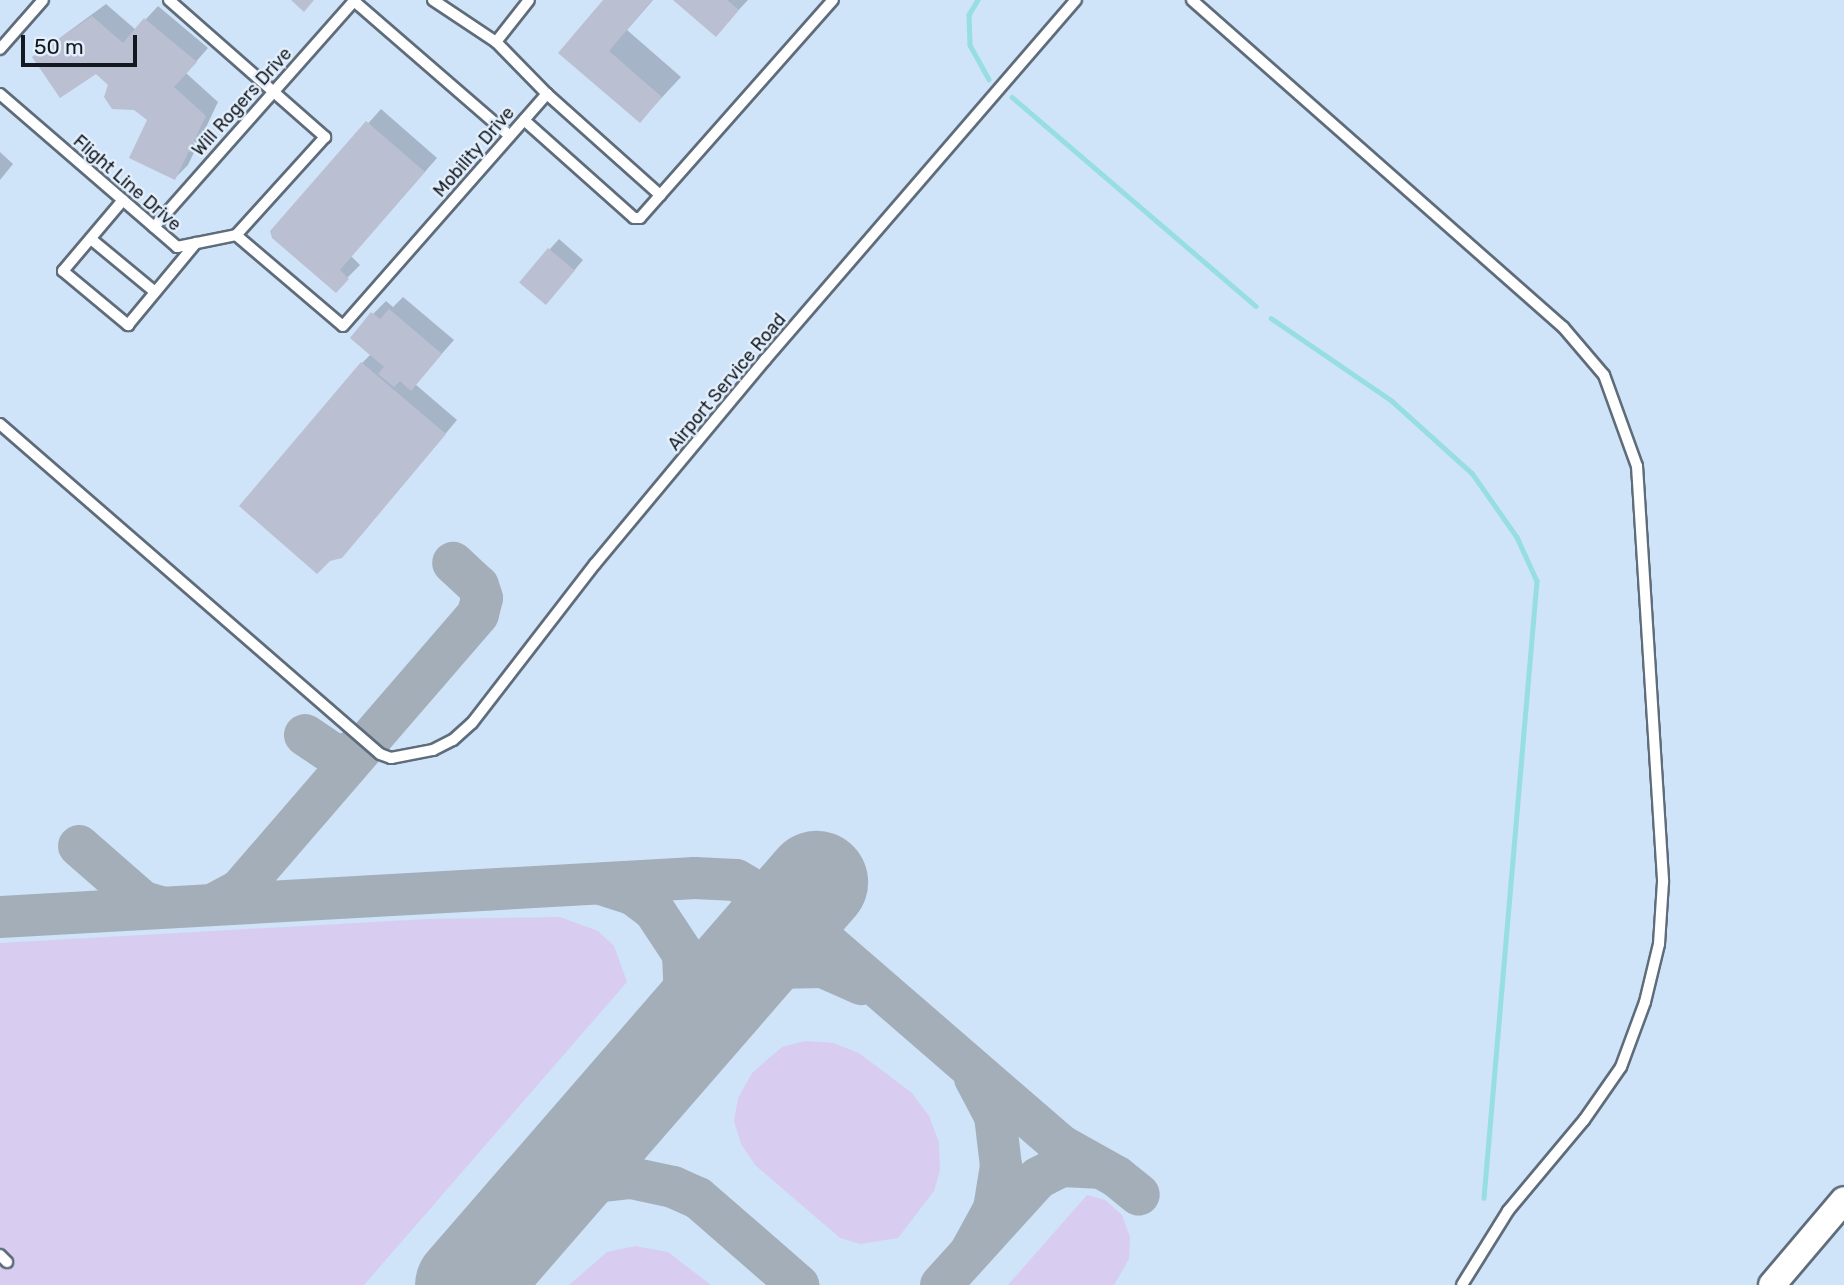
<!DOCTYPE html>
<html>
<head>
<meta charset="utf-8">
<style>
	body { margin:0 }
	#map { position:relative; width:1844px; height:1285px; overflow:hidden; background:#e3effc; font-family:Rubik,sans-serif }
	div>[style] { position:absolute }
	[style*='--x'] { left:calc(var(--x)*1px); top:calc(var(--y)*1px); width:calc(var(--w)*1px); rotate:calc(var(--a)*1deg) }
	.built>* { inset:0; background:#cfe3f9; transform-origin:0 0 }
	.green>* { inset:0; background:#d8cdf0 }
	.shadow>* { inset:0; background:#0003 }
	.stream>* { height:4.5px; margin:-2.25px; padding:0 2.25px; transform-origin:2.25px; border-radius:2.25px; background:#96dde4 }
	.taxiway>* { height:42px; margin:-21px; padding:0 21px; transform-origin:21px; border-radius:21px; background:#a4aeb9 }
	.runway>* { height:103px; margin:-51.5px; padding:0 51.5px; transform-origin:51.5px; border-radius:51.5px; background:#a4aeb9 }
	.building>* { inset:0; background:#bbbfd2; transform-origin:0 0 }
	.roads { filter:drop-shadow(2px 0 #5f6c7a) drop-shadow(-2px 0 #5f6c7a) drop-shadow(0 2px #5f6c7a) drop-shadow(0 -2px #5f6c7a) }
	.service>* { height:10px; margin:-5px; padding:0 5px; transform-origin:5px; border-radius:5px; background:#fff }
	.secondary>* { height:26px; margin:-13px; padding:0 13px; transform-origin:13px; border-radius:13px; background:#fff }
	span { translate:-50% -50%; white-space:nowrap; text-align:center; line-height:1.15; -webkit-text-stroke:5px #e3effc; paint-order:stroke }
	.street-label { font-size:18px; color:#14191f }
	.scale { position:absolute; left:21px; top:35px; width:116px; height:32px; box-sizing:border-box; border:4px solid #14191f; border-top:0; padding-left:9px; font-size:21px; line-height:24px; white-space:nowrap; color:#14191f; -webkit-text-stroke:5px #e3effc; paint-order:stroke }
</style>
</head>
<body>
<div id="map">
	<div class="built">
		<i style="left:0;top:0;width:1844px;height:1285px"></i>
	</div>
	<div class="green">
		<i style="clip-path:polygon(560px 917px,598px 931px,614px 946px,627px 982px,364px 1285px,0 1285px,0 943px,427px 919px)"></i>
		<i style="clip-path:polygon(805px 1041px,833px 1043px,859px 1053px,912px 1093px,929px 1116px,939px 1142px,940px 1170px,934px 1191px,898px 1238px,860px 1244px,840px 1238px,755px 1165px,741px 1144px,734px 1121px,738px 1098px,752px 1073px,782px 1047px)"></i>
		<i style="clip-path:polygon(1087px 1195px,1105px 1200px,1122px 1215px,1130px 1237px,1129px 1259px,1114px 1285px,1008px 1285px)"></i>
		<i style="clip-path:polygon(635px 1246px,668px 1252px,711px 1285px,569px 1285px,607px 1252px)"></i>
	</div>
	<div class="shadow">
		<i style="clip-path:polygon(606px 0,653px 0,627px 30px,681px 77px,640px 121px,561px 52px)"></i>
		<i style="clip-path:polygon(675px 0,748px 0,715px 35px)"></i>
		<i style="clip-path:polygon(106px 4px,136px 30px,158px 6px,208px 48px,186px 73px,218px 102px,188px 165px,175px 178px,149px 120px,96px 72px,34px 57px)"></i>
		<i style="clip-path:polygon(381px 109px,437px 158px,351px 256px,360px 265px,335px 290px,272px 231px)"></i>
		<i style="clip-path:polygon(0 152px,13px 164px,0 180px)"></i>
		<i style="clip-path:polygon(559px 239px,583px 260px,555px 293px,521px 281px)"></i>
		<i style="clip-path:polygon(403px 297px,454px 340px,415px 384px,457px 420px,355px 542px,362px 363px,371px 354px,373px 314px,386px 301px,393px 307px)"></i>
	</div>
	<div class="stream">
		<i style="--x:978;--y:0;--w:17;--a:121"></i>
		<i style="--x:969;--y:15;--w:30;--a:88"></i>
		<i style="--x:970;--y:45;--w:39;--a:61"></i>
		<i style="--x:1012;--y:97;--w:321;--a:40.6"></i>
		<i style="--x:1271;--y:318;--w:147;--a:34.4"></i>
		<i style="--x:1392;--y:401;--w:108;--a:42"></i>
		<i style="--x:1472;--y:473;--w:78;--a:54.9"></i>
		<i style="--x:1517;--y:537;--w:48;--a:65.6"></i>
		<i style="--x:1537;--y:581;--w:619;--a:94.91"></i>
	</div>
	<div class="taxiway">
		<i style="--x:305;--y:735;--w:40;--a:34"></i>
		<i style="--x:338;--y:757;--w:27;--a:-22"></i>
		<i style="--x:79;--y:846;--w:85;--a:41.2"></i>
		<i style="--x:143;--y:902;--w:19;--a:16"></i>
		<i style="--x:601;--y:884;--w:35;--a:18"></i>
		<i style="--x:634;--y:895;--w:25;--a:37"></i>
		<i style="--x:654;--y:910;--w:53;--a:56.6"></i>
		<i style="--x:683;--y:954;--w:46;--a:87.5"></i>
		<i style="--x:685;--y:1000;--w:60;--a:110.6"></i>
		<i style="--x:214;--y:904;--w:30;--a:-28"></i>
		<i style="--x:240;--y:890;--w:364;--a:-49.2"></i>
		<i style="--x:478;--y:614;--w:16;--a:-76"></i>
		<i style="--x:482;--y:598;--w:13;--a:-108"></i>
		<i style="--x:478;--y:586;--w:34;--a:-137"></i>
		<i style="--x:0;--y:917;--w:696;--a:-3.21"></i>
		<i style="--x:695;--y:878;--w:41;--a:2.8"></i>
		<i style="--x:736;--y:880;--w:62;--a:29.9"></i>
		<i style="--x:790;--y:911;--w:357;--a:40.9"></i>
		<i style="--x:1060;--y:1145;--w:65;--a:29.3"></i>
		<i style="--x:1117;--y:1177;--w:28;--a:39"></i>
		<i style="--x:706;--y:1008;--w:30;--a:-40"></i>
		<i style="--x:729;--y:989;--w:49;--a:-25.5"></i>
		<i style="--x:773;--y:968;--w:50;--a:-1.1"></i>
		<i style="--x:823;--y:967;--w:42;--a:24.1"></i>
		<i style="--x:971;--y:1251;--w:48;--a:-61.3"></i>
		<i style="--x:994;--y:1209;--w:44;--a:-80.8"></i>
		<i style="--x:1001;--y:1166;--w:50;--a:-96.8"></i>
		<i style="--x:995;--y:1116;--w:43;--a:-117.8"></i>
		<i style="--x:485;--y:1262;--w:98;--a:-41.7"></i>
		<i style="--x:558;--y:1197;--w:47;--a:-20"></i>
		<i style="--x:602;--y:1181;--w:29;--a:-6"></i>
		<i style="--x:631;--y:1178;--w:43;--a:12.1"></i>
		<i style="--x:673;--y:1187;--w:27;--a:24"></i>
		<i style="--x:698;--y:1198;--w:133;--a:41"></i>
		<i style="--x:941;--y:1285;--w:144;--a:-47.8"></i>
		<i style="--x:1038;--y:1178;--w:27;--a:-27"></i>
		<i style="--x:1062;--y:1166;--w:36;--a:3"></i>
	</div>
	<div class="runway">
		<i style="--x:466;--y:1285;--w:534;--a:-49.03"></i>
	</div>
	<div class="building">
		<i style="clip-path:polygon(291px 0,314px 0,304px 12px)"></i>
		<i style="clip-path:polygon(603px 0,652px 0,609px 51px,662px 97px,640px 123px,558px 53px)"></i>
		<i style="clip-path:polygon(673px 0,727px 0,739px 10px,716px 37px)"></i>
		<i style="clip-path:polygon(92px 16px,123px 43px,144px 18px,197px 62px,174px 87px,206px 116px,175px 180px,129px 158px,147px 120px,134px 110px,112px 109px,104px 97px,108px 85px,96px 74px,60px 98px,32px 57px)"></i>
		<i style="clip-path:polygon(366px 121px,425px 172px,340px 270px,349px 279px,336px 293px,272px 238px,270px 231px)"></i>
		<i style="left:548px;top:248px;width:35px;height:45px;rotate:40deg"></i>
		<i style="clip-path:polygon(389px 309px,442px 354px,411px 391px,400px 381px,394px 387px,378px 374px,384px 367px,350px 338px,371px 312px,380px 319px)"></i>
		<i style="clip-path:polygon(361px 362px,446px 434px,342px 558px,330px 561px,317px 574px,239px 506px)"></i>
	</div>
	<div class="roads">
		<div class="service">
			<i style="--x:169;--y:0;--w:208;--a:41.3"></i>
			<i style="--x:325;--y:137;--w:132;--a:132.2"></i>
			<i style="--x:433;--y:0;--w:76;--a:33.7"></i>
			<i style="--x:1192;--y:0;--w:495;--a:41.4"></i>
			<i style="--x:1563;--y:327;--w:63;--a:49.5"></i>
			<i style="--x:1604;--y:375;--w:97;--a:70.1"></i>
			<i style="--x:1637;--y:466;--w:417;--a:86.4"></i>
			<i style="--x:1663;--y:882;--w:62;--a:93.7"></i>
			<i style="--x:1659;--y:944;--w:60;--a:103.6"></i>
			<i style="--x:1645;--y:1002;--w:69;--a:110.3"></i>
			<i style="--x:1621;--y:1067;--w:65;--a:124.9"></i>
			<i style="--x:1584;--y:1120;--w:119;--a:129.9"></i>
			<i style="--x:1508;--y:1211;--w:87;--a:121.9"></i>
			<i style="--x:354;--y:1;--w:206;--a:40.9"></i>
			<i style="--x:0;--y:49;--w:65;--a:-48.7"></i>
			<i style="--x:0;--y:94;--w:234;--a:40.8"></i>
			<i style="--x:177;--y:247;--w:60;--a:-11.5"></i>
			<i style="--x:236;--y:235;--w:140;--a:40.4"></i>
			<i style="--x:343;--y:326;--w:309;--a:-48.7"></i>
			<i style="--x:547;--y:94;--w:73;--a:-134.4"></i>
			<i style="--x:496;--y:42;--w:53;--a:-51.8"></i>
			<i style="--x:547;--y:94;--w:152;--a:41.8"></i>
			<i style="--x:524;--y:120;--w:147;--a:41.7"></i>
			<i style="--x:634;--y:218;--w:6;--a:0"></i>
			<i style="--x:640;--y:218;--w:291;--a:-48.5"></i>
			<i style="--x:123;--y:200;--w:93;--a:130.2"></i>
			<i style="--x:63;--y:271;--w:85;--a:39.7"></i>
			<i style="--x:128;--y:325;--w:107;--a:-50.3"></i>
			<i style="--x:154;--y:227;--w:303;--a:-48.5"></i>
			<i style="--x:91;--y:239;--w:83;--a:39.6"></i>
			<i style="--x:0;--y:424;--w:503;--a:40.97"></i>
			<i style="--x:380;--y:754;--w:12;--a:20"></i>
			<i style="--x:391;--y:758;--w:43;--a:-10.8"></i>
			<i style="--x:433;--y:750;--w:22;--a:-27"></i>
			<i style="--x:453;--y:740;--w:25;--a:-42"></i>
			<i style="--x:472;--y:723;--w:201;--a:-52.3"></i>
			<i style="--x:595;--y:564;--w:266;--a:-50.2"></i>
			<i style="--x:765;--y:360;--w:476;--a:-49.2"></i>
			<i style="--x:0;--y:1255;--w:10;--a:45"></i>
		</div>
		<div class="secondary">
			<i style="--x:1772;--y:1285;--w:111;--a:-49.7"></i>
		</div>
	</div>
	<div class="street-label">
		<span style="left:242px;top:102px;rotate:-48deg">Will Rogers Drive</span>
		<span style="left:474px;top:152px;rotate:-49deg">Mobility Drive</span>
		<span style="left:127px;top:183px;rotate:41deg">Flight Line Drive</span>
		<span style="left:727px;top:382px;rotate:-50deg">Airport Service Road</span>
	</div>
	<div class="scale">50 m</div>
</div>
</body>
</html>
